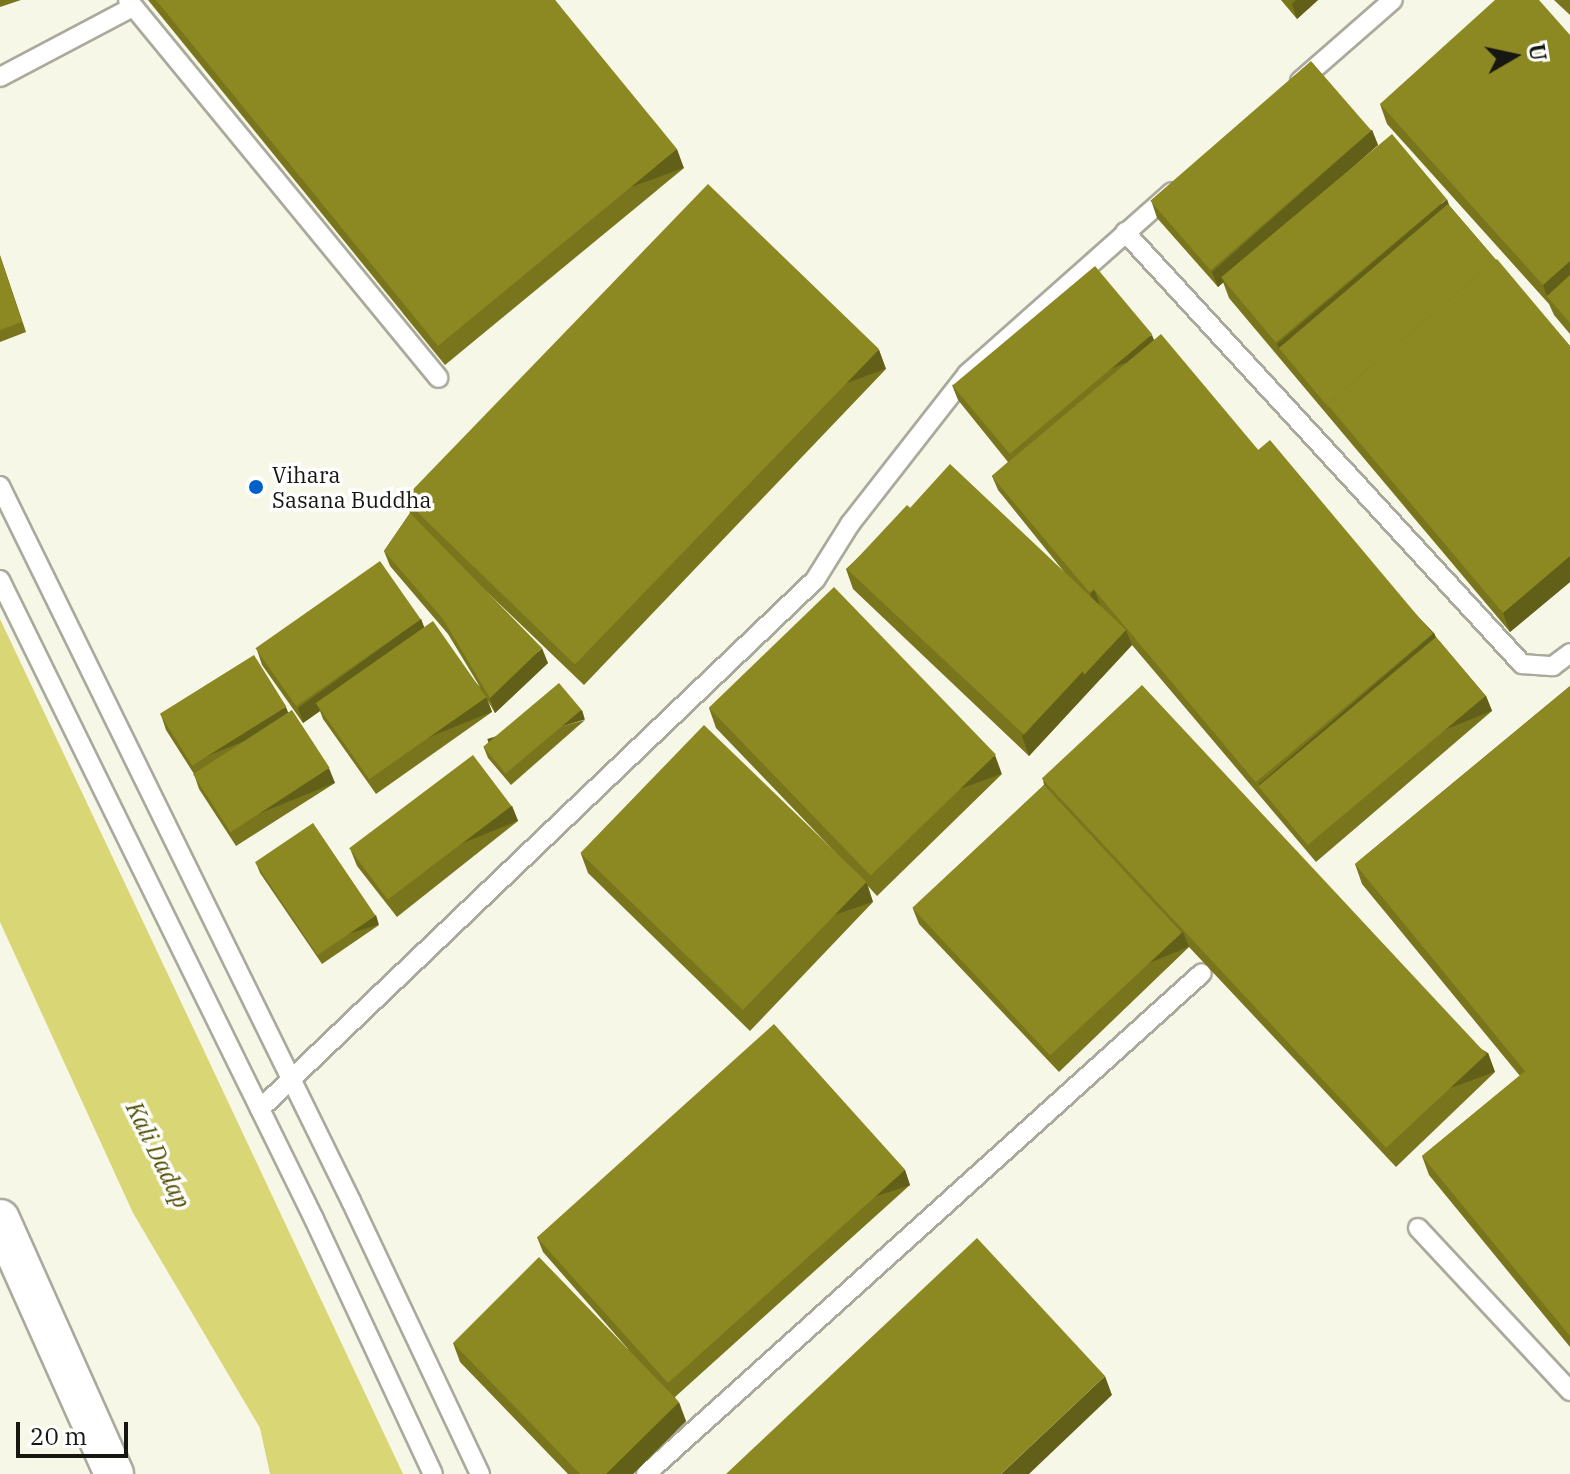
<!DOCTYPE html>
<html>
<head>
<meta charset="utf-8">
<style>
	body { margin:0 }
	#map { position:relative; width:1570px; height:1474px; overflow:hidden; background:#f7f7e7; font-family:"IBM Plex Serif",serif }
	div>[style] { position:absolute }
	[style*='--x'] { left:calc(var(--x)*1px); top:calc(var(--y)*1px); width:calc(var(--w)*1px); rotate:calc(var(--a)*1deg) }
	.water>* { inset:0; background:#d9d676 }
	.roads { filter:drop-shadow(2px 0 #aaaa9c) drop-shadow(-2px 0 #aaaa9c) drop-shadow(0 2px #aaaa9c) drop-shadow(0 -2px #aaaa9c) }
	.service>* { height:18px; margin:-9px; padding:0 9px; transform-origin:9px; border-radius:9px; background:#fff }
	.minor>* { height:38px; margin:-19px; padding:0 19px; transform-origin:19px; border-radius:19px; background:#fff }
	.wall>* { inset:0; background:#78751d }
	.shaded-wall>* { inset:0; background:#625f18; transform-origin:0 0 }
	.building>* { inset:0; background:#8c8822; transform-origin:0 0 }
	.dots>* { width:22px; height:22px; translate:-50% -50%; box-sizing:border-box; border:4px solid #fff; border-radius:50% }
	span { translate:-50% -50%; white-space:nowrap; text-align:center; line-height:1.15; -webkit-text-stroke:7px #fff; paint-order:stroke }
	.poi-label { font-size:22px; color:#171712 }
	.left { translate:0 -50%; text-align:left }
	.water-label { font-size:24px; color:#524e00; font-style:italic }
	.north { position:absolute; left:1474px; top:16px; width:80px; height:80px; -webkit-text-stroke:6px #fff; paint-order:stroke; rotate:81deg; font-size:22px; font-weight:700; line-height:32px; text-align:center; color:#171712 }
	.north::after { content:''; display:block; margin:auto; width:28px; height:36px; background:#171712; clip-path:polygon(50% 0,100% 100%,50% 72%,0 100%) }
	.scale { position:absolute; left:16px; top:1422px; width:112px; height:36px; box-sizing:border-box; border:4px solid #171712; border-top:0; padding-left:10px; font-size:24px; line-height:28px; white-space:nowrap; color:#171712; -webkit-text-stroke:6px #fff; paint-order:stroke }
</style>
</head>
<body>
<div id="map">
	<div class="water">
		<i style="clip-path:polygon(0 619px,198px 1038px,403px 1474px,270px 1474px,260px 1428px,133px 1213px,0 922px)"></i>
	</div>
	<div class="roads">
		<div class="service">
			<i style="--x:128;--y:0;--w:489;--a:50.6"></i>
			<i style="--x:0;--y:77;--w:150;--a:-27.8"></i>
			<i style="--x:1300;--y:81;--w:123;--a:-41.1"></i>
			<i style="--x:1125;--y:232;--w:587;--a:47.42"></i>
			<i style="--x:1522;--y:664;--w:31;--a:4"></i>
			<i style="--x:1553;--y:666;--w:21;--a:-37"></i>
			<i style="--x:0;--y:486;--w:797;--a:63.85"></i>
			<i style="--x:351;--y:1201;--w:302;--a:64.7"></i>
			<i style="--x:0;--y:580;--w:712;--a:63.83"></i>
			<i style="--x:314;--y:1219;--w:281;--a:65"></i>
			<i style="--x:260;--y:1109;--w:767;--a:-43.63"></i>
			<i style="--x:815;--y:580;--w:66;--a:-58"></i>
			<i style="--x:850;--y:524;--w:190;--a:-52"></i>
			<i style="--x:967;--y:374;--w:274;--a:-41.6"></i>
			<i style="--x:1418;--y:1228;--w:223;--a:47"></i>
			<i style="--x:646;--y:1474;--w:748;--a:-42.02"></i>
		</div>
		<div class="minor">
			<i style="--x:0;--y:1219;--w:279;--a:65.9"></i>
		</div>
	</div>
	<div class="wall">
		<i style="clip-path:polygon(0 0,21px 0,0 7px)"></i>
		<i style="clip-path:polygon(148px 0,555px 0,684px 168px,445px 365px)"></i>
		<i style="clip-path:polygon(1281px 0,1318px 0,1297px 19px)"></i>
		<i style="clip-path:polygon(1554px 0,1570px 0,1570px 15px)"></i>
		<i style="clip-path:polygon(1570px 35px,1570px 334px,1554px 315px,1549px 304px,1387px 124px,1380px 104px)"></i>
		<i style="clip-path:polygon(1372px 130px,1378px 145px,1325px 192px,1448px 204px,1570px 346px,1570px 582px,1510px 632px,1229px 298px,1223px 282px,1218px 287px,1157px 218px,1152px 203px)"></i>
		<i style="clip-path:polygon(0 255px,26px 332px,0 342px)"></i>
		<i style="clip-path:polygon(1154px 340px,1258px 451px,1434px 633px,1436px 637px,1486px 696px,1492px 711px,1316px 862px,1132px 645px,1029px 756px,853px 589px,846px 569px,910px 508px,1065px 573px,998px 490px,992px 476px,1008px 462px,958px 400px,952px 385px)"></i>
		<i style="clip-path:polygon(879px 350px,886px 369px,584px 685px,486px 591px,548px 663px,495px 713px,488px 701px,492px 712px,376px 794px,323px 719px,320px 711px,303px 723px,262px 665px,257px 650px,421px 619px,424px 628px,480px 687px,448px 634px,390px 566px,384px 551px,410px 513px,406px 501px)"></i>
		<i style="clip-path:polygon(1570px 686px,1570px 1347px,1429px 1175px,1422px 1156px,1520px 1076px,1362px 884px,1355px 864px)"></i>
		<i style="clip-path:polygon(709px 708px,1002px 774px,877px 896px,868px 886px,873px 902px,750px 1031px,588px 873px,581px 854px,836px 853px,716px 728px)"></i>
		<i style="clip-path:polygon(288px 712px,335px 783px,236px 846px,199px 789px,194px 774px,166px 730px,161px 715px)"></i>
		<i style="clip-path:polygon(585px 720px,511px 785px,488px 758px,484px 748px)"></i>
		<i style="clip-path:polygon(1043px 780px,1488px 1053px,1495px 1072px,1396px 1167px,1189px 947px,1059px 1072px,919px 924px,913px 909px,1044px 785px)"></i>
		<i style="clip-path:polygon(512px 806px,518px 821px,397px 917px,357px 866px,351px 851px)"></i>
		<i style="clip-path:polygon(256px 863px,379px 925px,322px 964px,260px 873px)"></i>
		<i style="clip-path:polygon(905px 1170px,910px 1185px,675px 1397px,686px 1421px,633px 1474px,568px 1474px,460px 1362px,453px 1343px,628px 1349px,543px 1252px,537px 1237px)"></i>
	</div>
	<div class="shaded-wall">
		<i style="clip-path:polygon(1296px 0,1318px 0,1297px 19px,1292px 4px)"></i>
		<i style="clip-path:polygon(1372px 130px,1378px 145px,1224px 281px,1222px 279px,1224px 282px,1218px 287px,1212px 272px)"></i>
		<i style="left:677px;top:149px;width:20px;height:310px;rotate:70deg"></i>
		<i style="clip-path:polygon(1447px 199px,1454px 219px,1279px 348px,1277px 344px)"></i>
		<i style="clip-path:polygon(1570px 261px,1570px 286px,1547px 296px,1543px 285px)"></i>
		<i style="left:1152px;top:335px;width:16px;height:187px;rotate:68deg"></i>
		<i style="left:879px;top:350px;width:20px;height:437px;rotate:70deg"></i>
		<i style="clip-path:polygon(1259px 453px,1095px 591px,1100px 605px,1095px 609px,1090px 594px)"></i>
		<i style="clip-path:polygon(1570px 556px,1570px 582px,1510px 632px,1503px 613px)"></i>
		<i style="clip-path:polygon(421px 619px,427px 634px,317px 704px,320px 711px,303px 723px,298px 708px)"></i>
		<i style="clip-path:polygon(1126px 630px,1132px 645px,1029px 756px,1022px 736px,1083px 671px)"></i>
		<i style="clip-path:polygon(1434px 633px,1441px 652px,1260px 788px,1259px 784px)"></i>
		<i style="clip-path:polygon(542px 648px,548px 663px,495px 713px,490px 698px)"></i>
		<i style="left:1486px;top:696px;width:16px;height:231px;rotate:68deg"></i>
		<i style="left:486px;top:697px;width:16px;height:141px;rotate:68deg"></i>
		<i style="left:286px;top:707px;width:16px;height:110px;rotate:68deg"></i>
		<i style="left:582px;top:710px;width:10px;height:99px;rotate:73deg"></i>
		<i style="left:995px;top:755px;width:20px;height:174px;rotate:70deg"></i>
		<i style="left:329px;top:768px;width:16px;height:117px;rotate:68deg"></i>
		<i style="left:512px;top:806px;width:16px;height:154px;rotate:68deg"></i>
		<i style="left:866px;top:882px;width:21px;height:179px;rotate:71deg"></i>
		<i style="left:376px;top:915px;width:10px;height:70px;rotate:73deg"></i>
		<i style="left:1183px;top:932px;width:16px;height:180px;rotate:68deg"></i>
		<i style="left:1488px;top:1053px;width:20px;height:137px;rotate:70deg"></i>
		<i style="left:905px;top:1170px;width:16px;height:319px;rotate:72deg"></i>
		<i style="clip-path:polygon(1105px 1376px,1112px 1395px,1029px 1474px,1001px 1474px)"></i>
		<i style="clip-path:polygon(679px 1402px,686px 1421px,633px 1474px,606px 1474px)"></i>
	</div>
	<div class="building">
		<i style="clip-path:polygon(156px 0,555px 0,677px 149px,438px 346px)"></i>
		<i style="clip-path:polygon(1495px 0,1539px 0,1570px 35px,1570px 261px,1543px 285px,1380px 104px)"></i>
		<i style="left:1311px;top:61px;width:92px;height:213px;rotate:49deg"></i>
		<i style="left:1392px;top:134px;width:85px;height:223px;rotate:50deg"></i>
		<i style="left:708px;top:184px;width:238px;height:438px;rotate:44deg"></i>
		<i style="clip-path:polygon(1448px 204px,1496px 260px,1327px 404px,1329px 408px,1279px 348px)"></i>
		<i style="clip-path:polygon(0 256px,22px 322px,0 330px)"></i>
		<i style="clip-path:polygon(1497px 259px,1570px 346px,1570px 556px,1503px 613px,1327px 404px)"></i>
		<i style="left:1095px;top:266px;width:89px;height:186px;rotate:50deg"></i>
		<i style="clip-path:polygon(1570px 275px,1570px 323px,1547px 296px)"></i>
		<i style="left:1161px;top:334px;width:152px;height:221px;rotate:50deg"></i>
		<i style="left:1270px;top:440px;width:253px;height:231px;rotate:50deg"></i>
		<i style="clip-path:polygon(950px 464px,1126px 630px,1084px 675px,1083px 671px,910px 508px)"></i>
		<i style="left:907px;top:505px;width:242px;height:88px;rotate:43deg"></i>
		<i style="clip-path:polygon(410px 513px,542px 648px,490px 698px,443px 619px,384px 551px)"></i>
		<i style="left:380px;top:561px;width:71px;height:152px;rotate:55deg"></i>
		<i style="left:834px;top:587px;width:233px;height:174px;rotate:46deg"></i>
		<i style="left:433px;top:621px;width:93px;height:143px;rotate:55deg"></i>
		<i style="left:1436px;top:637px;width:77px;height:232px;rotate:50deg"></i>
		<i style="left:254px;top:655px;width:61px;height:111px;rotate:58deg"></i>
		<i style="left:559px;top:683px;width:35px;height:99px;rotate:50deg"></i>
		<i style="left:1142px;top:685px;width:505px;height:137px;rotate:47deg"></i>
		<i style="clip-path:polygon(1570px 686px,1570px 1336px,1422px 1156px,1525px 1071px,1355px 864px)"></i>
		<i style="left:292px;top:710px;width:69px;height:118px;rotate:57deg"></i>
		<i style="left:704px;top:725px;width:226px;height:178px;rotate:44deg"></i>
		<i style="left:473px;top:755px;width:64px;height:155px;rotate:53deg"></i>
		<i style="left:1044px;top:785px;width:202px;height:180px;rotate:47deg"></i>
		<i style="left:313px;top:823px;width:112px;height:70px;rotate:56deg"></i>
		<i style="left:774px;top:1024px;width:196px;height:319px;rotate:48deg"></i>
		<i style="clip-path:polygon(977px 1238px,1105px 1376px,1001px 1474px,726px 1474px)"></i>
		<i style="clip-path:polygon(539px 1257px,679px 1402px,606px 1474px,580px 1474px,453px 1343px)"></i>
	</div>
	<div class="dots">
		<i style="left:256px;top:487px;background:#0161ca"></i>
	</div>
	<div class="poi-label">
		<span class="left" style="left:272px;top:487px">Vihara<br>Sasana Buddha</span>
	</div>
	<div class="water-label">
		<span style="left:158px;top:1155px;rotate:64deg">Kali Dadap</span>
	</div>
	<div class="north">U</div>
	<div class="scale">20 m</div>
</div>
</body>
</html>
